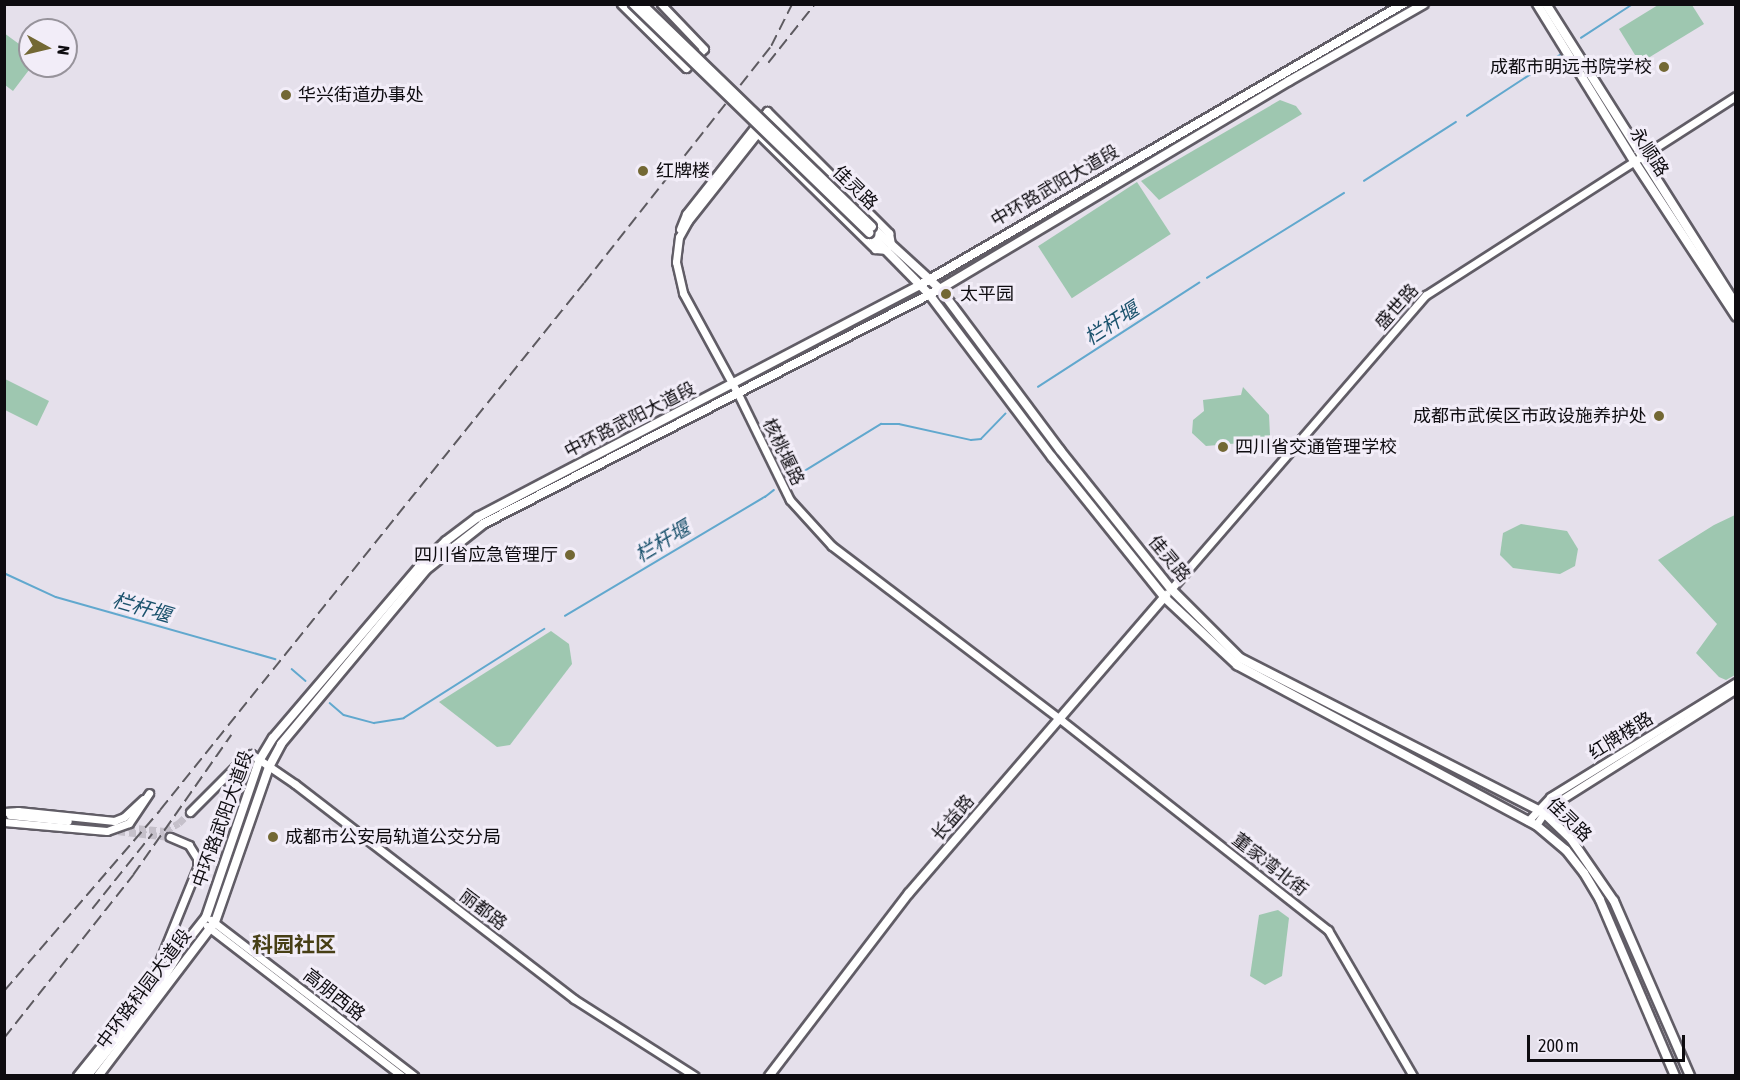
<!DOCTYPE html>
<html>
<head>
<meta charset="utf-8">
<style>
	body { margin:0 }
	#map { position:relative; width:1740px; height:1080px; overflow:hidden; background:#e5e0eb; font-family:"Asap Condensed","Noto Sans SC",sans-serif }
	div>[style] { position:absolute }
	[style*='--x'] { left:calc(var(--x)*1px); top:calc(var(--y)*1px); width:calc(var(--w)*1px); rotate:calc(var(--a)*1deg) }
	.green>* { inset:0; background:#9ec7b0; transform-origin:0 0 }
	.stream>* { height:1.5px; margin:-0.75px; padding:0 0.75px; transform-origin:0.75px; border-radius:0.75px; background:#61a8ce }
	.minor-tunnel>* { height:7px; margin-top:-3.5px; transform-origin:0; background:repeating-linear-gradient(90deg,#c5c0ca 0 7px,transparent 0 10.5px) }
	.roads { filter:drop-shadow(2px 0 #615d66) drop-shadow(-2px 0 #615d66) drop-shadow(0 2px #615d66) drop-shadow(0 -2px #615d66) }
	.minor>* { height:7px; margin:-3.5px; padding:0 3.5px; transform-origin:3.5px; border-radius:3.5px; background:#fff }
	.major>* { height:8px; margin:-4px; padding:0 4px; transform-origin:4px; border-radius:4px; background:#fff }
	.highway>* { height:10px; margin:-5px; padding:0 5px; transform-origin:5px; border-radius:5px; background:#fff }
	.rail>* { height:1.5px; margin-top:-0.75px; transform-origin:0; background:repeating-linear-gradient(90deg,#5d5a60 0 12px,transparent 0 18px) }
	.bridges { filter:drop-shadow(2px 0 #615d66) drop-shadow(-2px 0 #615d66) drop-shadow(0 2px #615d66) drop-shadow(0 -2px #615d66) }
	.major-bridge>* { height:8px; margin:-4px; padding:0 4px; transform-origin:4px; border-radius:4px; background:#fff }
	.dots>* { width:16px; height:16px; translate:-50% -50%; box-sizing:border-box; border:3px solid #f2edf8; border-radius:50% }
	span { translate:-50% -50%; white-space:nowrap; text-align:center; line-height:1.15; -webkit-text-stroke:6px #f2edf8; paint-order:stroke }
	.poi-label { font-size:18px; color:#0e0c10 }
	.right { translate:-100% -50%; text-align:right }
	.left { translate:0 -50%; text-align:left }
	.street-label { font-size:18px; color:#0e0c10 }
	.water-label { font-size:20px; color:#1b526d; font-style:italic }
	.quarter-label { font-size:21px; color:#473f15; font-weight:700 }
	.frame { position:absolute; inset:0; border:6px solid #0e0c10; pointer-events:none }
	.north { position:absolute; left:18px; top:18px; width:60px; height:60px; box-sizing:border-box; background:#f2edf8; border:2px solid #97939b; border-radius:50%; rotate:98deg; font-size:16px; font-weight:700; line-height:24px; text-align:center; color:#0e0c10 }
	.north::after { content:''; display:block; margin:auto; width:21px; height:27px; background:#736834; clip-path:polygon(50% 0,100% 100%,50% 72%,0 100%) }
	.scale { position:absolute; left:1527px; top:1035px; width:158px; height:27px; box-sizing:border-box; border:3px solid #0e0c10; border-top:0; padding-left:8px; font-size:18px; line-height:21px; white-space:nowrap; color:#0e0c10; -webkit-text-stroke:4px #f2edf8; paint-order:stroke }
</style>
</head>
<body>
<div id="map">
	<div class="green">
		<i style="clip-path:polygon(1658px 5px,1692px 5px,1704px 24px,1640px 63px,1619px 29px)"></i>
		<i style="clip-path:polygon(4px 33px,30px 52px,30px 66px,32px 66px,13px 91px,5px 85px)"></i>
		<i style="clip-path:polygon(1280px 100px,1296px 106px,1302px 114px,1159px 200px,1141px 181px)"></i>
		<i style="left:1137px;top:182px;width:62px;height:118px;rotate:57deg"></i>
		<i style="clip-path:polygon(5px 379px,49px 401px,37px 426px,5px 410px)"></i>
		<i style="clip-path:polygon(1243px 387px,1269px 415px,1270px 435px,1265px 441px,1206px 446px,1192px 433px,1193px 420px,1204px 411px,1203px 400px,1241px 395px)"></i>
		<i style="clip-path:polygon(1735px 515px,1735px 675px,1726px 680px,1719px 677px,1696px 653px,1717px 624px,1658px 560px,1714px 525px)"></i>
		<i style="clip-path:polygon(1521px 524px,1567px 531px,1578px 549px,1575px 566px,1560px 574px,1513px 568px,1500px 555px,1503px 533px)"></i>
		<i style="clip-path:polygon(551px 631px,569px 644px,572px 664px,510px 745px,497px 747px,439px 702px)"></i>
		<i style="clip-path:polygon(1278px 910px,1289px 918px,1282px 976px,1265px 985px,1250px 976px,1259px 915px)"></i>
	</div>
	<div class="stream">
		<i style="--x:1581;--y:38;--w:62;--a:-33.2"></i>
		<i style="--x:1467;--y:116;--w:111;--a:-33.3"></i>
		<i style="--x:1364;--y:181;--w:109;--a:-32.7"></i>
		<i style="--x:1207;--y:278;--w:161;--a:-31.8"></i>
		<i style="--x:1038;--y:387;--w:192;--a:-32.9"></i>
		<i style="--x:790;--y:480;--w:107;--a:-31.6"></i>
		<i style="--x:881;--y:424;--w:18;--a:0"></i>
		<i style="--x:899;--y:424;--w:74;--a:12.5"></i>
		<i style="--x:971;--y:440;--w:10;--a:-6"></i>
		<i style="--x:981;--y:439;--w:35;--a:-46"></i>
		<i style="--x:4;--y:573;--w:57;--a:24.8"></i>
		<i style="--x:56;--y:597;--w:228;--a:15.8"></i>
		<i style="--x:565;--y:616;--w:233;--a:-30.8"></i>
		<i style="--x:765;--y:497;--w:11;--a:-38"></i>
		<i style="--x:292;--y:669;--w:18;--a:41"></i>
		<i style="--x:330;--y:703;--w:18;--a:41"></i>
		<i style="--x:344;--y:715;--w:31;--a:15"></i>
		<i style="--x:374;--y:723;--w:30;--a:-9"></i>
		<i style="--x:404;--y:718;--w:166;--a:-32.4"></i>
	</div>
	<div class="minor-tunnel">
		<i style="--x:97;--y:824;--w:68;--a:5.9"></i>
		<i style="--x:165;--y:831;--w:16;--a:-30"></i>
		<i style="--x:179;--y:823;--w:16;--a:-45"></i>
		<i style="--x:108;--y:830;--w:62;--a:6.4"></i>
	</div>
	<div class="roads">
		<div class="minor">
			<i style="--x:621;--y:4;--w:91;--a:44.6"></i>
			<i style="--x:686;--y:68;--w:26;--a:-47"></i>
			<i style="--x:704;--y:49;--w:62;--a:-133.7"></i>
			<i style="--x:771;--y:116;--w:134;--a:128.3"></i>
			<i style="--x:688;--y:221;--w:18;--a:119"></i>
			<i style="--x:679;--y:237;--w:25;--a:97"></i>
			<i style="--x:676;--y:262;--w:32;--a:77"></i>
			<i style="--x:683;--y:293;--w:115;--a:61.4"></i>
			<i style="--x:738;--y:394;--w:118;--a:63.9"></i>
			<i style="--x:790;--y:500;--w:62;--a:47.6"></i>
			<i style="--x:832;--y:546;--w:288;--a:37.2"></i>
			<i style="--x:1061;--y:720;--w:340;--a:38.2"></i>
			<i style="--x:1328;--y:930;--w:169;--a:59.8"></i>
			<i style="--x:754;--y:130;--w:170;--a:44.5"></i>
			<i style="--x:875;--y:249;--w:12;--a:5"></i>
			<i style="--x:680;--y:229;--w:16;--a:-68"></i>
			<i style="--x:686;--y:214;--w:131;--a:-51.8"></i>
			<i style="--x:767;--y:111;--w:173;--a:45"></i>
			<i style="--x:889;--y:233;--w:11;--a:80"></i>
			<i style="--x:1171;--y:589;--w:389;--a:-49.1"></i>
			<i style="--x:1426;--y:295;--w:368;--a:-32.7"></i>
			<i style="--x:4;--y:812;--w:14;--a:-4"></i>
			<i style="--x:18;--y:811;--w:97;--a:5.9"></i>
			<i style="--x:114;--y:821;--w:11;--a:-22"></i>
			<i style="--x:124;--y:817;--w:26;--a:-43"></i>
			<i style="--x:190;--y:812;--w:78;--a:-45"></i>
			<i style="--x:245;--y:757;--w:7;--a:-27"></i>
			<i style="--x:251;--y:754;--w:53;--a:34.3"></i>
			<i style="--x:295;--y:784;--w:352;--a:37.6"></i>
			<i style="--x:574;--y:999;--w:143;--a:32.5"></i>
			<i style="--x:10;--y:815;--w:58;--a:5.9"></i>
			<i style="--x:1528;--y:821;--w:33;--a:-47"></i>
			<i style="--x:1550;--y:797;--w:219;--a:-31.7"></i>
			<i style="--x:4;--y:822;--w:103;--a:5"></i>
			<i style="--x:107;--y:831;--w:23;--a:-20"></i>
			<i style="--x:129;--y:823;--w:36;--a:-56"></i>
			<i style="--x:1536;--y:825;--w:14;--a:-56"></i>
			<i style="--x:1544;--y:813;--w:19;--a:-39"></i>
			<i style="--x:1559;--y:801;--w:209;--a:-32.3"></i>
			<i style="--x:211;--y:920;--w:256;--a:37.5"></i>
			<i style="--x:207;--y:926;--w:246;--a:37.6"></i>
			<i style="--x:150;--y:984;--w:125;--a:-67.9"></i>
			<i style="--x:197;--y:868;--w:10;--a:-90"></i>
			<i style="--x:197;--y:858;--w:15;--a:-122"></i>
			<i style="--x:189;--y:845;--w:21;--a:-157"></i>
		</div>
		<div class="major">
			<i style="--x:1537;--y:4;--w:185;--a:58.3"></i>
			<i style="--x:1634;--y:161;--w:186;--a:56.7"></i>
			<i style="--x:1546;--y:4;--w:355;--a:57.7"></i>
			<i style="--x:872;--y:227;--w:92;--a:42.4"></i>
			<i style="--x:940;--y:289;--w:201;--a:53.3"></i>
			<i style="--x:1060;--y:450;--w:178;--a:51.4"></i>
			<i style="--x:1171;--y:589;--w:98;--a:45"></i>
			<i style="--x:1240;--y:658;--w:341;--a:27"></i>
			<i style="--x:1544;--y:813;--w:37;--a:44"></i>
			<i style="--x:1571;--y:839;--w:75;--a:55.3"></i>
			<i style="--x:1614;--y:901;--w:191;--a:66.5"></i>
			<i style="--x:869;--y:233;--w:86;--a:45.5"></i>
			<i style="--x:929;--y:294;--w:204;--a:53"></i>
			<i style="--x:1052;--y:457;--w:179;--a:51.3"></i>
			<i style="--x:1164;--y:597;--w:100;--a:43"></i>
			<i style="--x:1237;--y:665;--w:339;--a:28.2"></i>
			<i style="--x:1536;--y:825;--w:39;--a:40"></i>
			<i style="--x:1566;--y:850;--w:29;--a:52"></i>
			<i style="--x:1584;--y:873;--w:31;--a:59"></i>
			<i style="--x:1600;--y:900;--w:191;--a:66.9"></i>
			<i style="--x:173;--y:959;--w:53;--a:-51.8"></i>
			<i style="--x:206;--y:917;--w:165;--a:-71.2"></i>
			<i style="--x:259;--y:761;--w:27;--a:-59"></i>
			<i style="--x:273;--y:738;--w:225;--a:-49.5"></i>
			<i style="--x:419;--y:567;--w:37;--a:-44"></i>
			<i style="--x:446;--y:541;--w:40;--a:-37"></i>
			<i style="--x:478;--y:517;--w:499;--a:-27.7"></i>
			<i style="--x:920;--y:285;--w:559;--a:-30.19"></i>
			<i style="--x:78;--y:1076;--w:132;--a:-51.1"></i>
			<i style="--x:98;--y:1076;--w:193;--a:-52.8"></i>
			<i style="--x:215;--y:922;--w:164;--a:-70.8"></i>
			<i style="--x:269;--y:767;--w:26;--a:-62"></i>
			<i style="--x:281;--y:744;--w:226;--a:-50.2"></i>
			<i style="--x:426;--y:570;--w:36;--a:-39"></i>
			<i style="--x:454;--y:547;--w:37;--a:-38"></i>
			<i style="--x:483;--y:524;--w:514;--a:-27.21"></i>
			<i style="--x:940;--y:289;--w:406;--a:-30.8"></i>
			<i style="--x:1289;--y:81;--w:155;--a:-29.7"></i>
			<i style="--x:769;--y:1076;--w:230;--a:-52.6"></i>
			<i style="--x:909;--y:893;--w:394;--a:-49.2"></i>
		</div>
		<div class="highway">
			<i style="--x:86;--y:1076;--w:112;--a:-51.5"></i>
			<i style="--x:156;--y:988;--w:39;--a:-58"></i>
		</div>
	</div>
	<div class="rail">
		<i style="--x:768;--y:63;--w:75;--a:-51.5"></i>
		<i style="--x:92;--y:909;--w:96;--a:-51.3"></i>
		<i style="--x:4;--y:991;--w:239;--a:-49.2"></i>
		<i style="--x:160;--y:810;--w:676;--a:-51.18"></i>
		<i style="--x:584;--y:283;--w:302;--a:-51.7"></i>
		<i style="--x:771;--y:46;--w:47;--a:-63.4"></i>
		<i style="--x:4;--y:1038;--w:208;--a:-51.6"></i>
		<i style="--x:133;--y:875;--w:171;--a:-55"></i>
	</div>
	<div class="bridges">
		<div class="major-bridge">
			<i style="--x:633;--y:4;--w:329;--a:44.1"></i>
			<i style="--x:642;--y:4;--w:320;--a:44.1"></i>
		</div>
	</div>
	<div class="dots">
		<i style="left:1664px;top:67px;background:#736834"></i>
		<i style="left:286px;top:95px;background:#736834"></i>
		<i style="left:643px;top:171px;background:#736834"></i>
		<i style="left:946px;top:294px;background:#736834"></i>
		<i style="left:1659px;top:416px;background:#736834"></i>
		<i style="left:1223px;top:447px;background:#736834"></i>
		<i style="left:570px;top:555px;background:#736834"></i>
		<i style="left:273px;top:837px;background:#736834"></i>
	</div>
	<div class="poi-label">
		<span class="right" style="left:1652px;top:67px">成都市明远书院学校</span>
		<span class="left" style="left:298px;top:95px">华兴街道办事处</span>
		<span class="left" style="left:656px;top:171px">红牌楼</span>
		<span class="left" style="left:960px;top:294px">太平园</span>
		<span class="right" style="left:1647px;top:416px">成都市武侯区市政设施养护处</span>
		<span class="left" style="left:1235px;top:447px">四川省交通管理学校</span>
		<span class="right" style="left:558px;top:555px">四川省应急管理厅</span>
		<span class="left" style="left:285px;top:837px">成都市公安局轨道公交分局</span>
	</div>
	<div class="street-label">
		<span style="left:1649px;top:152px;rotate:57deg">永顺路</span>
		<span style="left:1055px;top:186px;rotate:-30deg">中环路武阳大道段</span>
		<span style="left:855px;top:188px;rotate:44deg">佳灵路</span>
		<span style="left:1397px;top:307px;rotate:-48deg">盛世路</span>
		<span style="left:630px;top:420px;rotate:-27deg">中环路武阳大道段</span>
		<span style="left:783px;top:452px;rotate:64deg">核桃堰路</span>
		<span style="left:1169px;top:559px;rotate:50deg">佳灵路</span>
		<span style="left:1621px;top:736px;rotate:-32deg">红牌楼路</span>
		<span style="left:953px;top:818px;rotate:-49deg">长益路</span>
		<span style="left:223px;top:819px;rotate:-70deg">中环路武阳大道段</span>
		<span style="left:1569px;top:820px;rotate:44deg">佳灵路</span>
		<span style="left:1270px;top:865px;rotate:38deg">董家湾北街</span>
		<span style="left:483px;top:910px;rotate:37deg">丽都路</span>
		<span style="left:144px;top:989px;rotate:-53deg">中环路科园大道段</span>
		<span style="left:334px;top:995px;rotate:38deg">高朋西路</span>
	</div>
	<div class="water-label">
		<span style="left:1111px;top:323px;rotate:-33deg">栏杆堰</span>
		<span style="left:662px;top:541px;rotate:-31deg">栏杆堰</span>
		<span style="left:142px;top:607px;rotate:16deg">栏杆堰</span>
	</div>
	<div class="quarter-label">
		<span style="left:294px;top:944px">科园社区</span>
	</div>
	<div class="frame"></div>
	<div class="north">N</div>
	<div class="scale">200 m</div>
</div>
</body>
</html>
